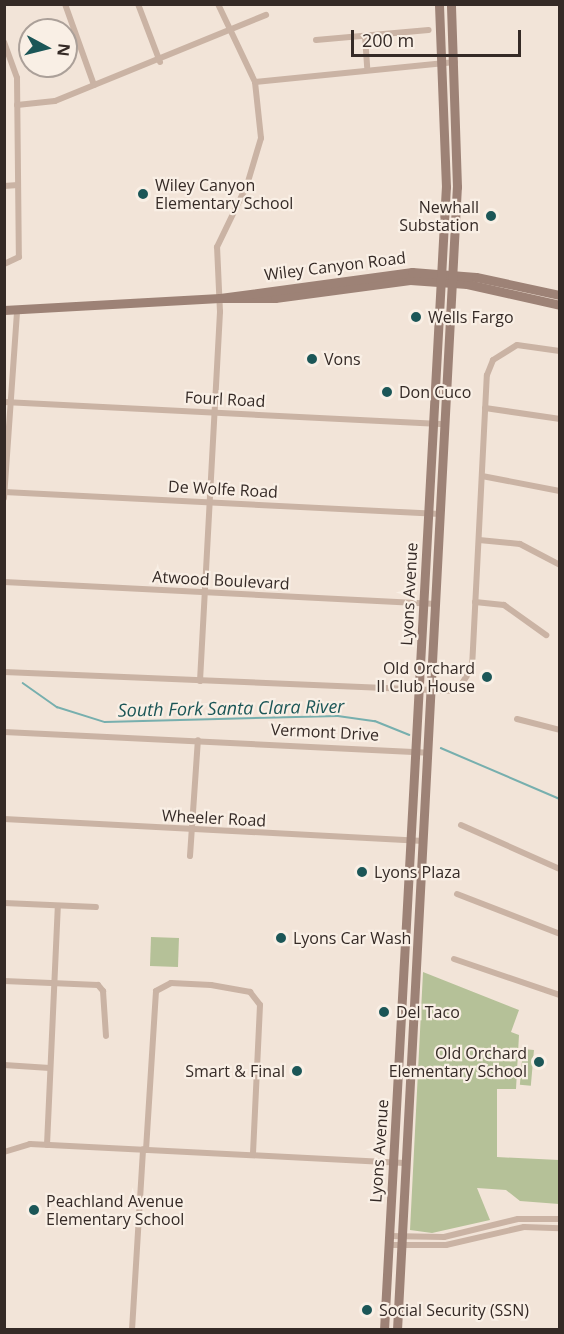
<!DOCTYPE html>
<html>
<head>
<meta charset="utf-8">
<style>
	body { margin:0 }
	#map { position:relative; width:564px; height:1334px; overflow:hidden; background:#f2e4d8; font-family:"Open Sans",sans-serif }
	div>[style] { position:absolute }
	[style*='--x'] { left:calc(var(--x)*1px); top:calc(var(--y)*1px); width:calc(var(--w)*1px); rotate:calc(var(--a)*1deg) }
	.green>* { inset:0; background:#b5c198; transform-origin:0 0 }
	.stream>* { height:1.5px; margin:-0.75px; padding:0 0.75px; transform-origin:0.75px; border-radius:0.75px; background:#77afae }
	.street>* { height:6px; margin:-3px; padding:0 3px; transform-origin:3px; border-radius:3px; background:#cab3a4 }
	.secondary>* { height:9px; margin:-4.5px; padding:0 4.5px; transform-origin:4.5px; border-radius:4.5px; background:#9d8276 }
	.dots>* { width:16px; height:16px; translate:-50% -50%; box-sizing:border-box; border:3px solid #f9efe5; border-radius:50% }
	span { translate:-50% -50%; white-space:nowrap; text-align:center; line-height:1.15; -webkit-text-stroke:4.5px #f9efe5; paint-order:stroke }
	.poi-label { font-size:16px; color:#352a26 }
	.left { translate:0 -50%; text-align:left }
	.right { translate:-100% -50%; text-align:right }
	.street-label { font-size:16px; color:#352a26 }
	.water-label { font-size:18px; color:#1b5657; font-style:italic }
	.frame { position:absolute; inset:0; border:6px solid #352a26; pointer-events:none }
	.north { position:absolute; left:18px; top:18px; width:60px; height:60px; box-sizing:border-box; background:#f9efe5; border:2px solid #aba099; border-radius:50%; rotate:97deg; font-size:16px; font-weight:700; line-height:24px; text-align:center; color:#352a26 }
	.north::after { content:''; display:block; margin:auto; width:21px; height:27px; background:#1b5657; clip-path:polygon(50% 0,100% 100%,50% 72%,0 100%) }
	.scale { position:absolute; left:351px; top:30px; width:170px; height:27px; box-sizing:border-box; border:3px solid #352a26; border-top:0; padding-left:8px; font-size:18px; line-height:21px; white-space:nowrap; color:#352a26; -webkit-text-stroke:4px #f9efe5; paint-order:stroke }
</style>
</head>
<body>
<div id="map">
	<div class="green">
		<i style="left:151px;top:937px;width:28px;height:29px;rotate:2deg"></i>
		<i style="clip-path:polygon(423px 972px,519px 1010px,511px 1032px,519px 1035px,516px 1089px,497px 1089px,497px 1157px,559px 1160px,559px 1204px,520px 1201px,506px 1190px,477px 1188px,490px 1220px,432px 1233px,410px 1230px)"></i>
		<i style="left:523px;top:1049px;width:11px;height:36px;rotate:5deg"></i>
	</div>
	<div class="stream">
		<i style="--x:23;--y:683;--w:42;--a:35.2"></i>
		<i style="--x:57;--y:707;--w:50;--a:17.4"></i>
		<i style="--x:105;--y:722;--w:233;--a:-1.5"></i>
		<i style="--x:338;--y:716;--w:37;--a:8"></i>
		<i style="--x:375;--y:721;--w:37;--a:22"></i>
		<i style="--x:441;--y:748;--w:129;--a:23.2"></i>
	</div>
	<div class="street">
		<i style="--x:65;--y:4;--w:86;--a:70.3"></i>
		<i style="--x:138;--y:4;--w:62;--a:69.2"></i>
		<i style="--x:365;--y:36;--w:31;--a:86"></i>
		<i style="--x:316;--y:40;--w:113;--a:-5.1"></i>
		<i style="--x:4;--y:42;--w:38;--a:70"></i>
		<i style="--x:17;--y:78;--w:179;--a:89.4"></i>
		<i style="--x:19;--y:257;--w:17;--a:155"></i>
		<i style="--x:255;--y:82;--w:201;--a:-5.7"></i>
		<i style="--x:17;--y:105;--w:38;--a:-6"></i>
		<i style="--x:55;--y:101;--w:228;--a:-22.2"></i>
		<i style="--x:4;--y:186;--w:14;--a:-4"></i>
		<i style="--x:4;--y:402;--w:442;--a:2.9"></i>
		<i style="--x:485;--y:408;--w:76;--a:8.3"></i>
		<i style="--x:482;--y:476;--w:79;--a:10.9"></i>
		<i style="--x:4;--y:492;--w:437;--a:2.9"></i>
		<i style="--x:4;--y:498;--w:187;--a:-86"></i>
		<i style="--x:479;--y:540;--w:41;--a:5.6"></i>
		<i style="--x:520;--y:544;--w:45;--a:27.7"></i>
		<i style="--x:4;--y:582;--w:433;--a:2.9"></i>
		<i style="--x:475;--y:602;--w:29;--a:6"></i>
		<i style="--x:504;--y:605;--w:52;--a:35.5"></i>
		<i style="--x:4;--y:672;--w:453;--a:2.4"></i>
		<i style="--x:457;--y:691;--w:27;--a:-57"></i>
		<i style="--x:472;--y:668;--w:293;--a:-87.1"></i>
		<i style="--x:487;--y:375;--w:16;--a:-68"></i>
		<i style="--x:493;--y:360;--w:28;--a:-32"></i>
		<i style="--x:517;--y:345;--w:43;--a:7.9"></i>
		<i style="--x:200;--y:681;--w:370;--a:-86.9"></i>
		<i style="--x:220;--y:312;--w:65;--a:-92.6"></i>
		<i style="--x:217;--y:247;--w:69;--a:-64.2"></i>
		<i style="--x:247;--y:185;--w:49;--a:-73.4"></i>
		<i style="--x:261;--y:138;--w:56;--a:-96.1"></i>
		<i style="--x:255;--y:82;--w:86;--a:-115.4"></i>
		<i style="--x:517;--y:719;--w:44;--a:14.3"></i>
		<i style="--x:4;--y:732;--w:425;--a:2.8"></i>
		<i style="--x:4;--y:819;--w:420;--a:3"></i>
		<i style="--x:461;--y:825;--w:108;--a:24"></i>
		<i style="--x:190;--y:856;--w:116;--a:-86.1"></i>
		<i style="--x:457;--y:894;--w:110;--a:21.2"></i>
		<i style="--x:4;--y:903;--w:92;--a:2.5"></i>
		<i style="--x:454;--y:959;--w:112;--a:18.8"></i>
		<i style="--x:4;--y:981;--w:94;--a:2.4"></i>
		<i style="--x:98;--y:985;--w:8;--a:50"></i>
		<i style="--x:103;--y:991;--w:45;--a:86.2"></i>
		<i style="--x:4;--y:1065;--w:46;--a:3.7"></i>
		<i style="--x:47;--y:1145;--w:238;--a:-87.4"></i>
		<i style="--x:146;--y:1150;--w:159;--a:-86.4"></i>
		<i style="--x:156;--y:991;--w:17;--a:-28"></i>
		<i style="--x:171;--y:983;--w:40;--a:2.9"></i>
		<i style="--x:211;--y:985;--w:40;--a:10"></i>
		<i style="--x:250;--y:992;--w:16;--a:52"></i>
		<i style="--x:260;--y:1005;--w:150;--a:92.7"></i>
		<i style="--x:4;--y:1152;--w:27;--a:-17"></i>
		<i style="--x:30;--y:1144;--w:375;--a:2.9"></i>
		<i style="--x:389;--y:1236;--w:55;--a:1"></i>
		<i style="--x:444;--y:1237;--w:76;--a:-13.7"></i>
		<i style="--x:518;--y:1219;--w:42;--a:0"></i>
		<i style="--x:389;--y:1245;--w:57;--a:0"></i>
		<i style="--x:446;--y:1245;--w:80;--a:-13"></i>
		<i style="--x:524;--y:1227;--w:36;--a:2"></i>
		<i style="--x:132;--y:1330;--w:181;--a:-86.5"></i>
	</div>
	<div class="secondary">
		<i style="--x:220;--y:298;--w:55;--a:0"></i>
		<i style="--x:275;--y:298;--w:136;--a:-7.6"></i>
		<i style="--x:410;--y:280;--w:57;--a:4"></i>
		<i style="--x:467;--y:284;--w:95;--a:12.7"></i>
		<i style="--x:4;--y:310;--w:216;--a:-3.2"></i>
		<i style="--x:220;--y:298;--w:194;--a:-7.7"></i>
		<i style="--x:412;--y:272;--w:64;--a:4.5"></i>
		<i style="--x:476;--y:277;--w:86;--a:12.1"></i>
		<i style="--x:384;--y:1330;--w:1145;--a:-86.9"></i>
		<i style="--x:446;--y:187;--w:183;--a:-92.2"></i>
		<i style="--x:397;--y:1330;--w:1145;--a:-87"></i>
		<i style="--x:457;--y:187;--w:183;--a:-91.9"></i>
	</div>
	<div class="dots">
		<i style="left:143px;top:194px;background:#1b5657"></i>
		<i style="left:491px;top:216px;background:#1b5657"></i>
		<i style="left:416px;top:317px;background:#1b5657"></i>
		<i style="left:312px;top:359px;background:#1b5657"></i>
		<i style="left:387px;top:392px;background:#1b5657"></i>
		<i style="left:487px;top:677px;background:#1b5657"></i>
		<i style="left:362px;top:872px;background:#1b5657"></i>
		<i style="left:281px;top:938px;background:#1b5657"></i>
		<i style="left:384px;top:1012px;background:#1b5657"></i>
		<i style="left:539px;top:1062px;background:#1b5657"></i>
		<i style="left:297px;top:1071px;background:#1b5657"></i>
		<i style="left:34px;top:1210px;background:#1b5657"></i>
		<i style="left:367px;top:1310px;background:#1b5657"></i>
	</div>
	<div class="poi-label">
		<span class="left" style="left:155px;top:194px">Wiley Canyon<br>Elementary School</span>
		<span class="right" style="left:479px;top:216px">Newhall<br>Substation</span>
		<span class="left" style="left:428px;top:317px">Wells Fargo</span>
		<span class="left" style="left:324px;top:359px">Vons</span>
		<span class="left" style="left:399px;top:392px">Don Cuco</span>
		<span class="right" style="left:475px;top:677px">Old Orchard<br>II Club House</span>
		<span class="left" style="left:374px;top:872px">Lyons Plaza</span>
		<span class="left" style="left:293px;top:938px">Lyons Car Wash</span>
		<span class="left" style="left:396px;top:1012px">Del Taco</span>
		<span class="right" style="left:527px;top:1062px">Old Orchard<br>Elementary School</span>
		<span class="right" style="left:285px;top:1071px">Smart &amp; Final</span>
		<span class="left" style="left:46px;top:1210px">Peachland Avenue<br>Elementary School</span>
		<span class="left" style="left:379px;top:1310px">Social Security (SSN)</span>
	</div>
	<div class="street-label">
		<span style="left:335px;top:266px;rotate:-7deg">Wiley Canyon Road</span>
		<span style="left:225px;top:399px;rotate:3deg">Fourl Road</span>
		<span style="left:223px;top:489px;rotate:3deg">De Wolfe Road</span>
		<span style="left:221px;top:580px;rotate:3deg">Atwood Boulevard</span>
		<span style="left:409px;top:594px;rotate:-87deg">Lyons Avenue</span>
		<span style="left:325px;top:732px;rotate:3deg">Vermont Drive</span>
		<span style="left:214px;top:818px;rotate:3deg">Wheeler Road</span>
		<span style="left:379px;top:1151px;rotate:-86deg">Lyons Avenue</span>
	</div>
	<div class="water-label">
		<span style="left:231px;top:708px;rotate:-1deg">South Fork Santa Clara River</span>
	</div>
	<div class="frame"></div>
	<div class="north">N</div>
	<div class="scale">200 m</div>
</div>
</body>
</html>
